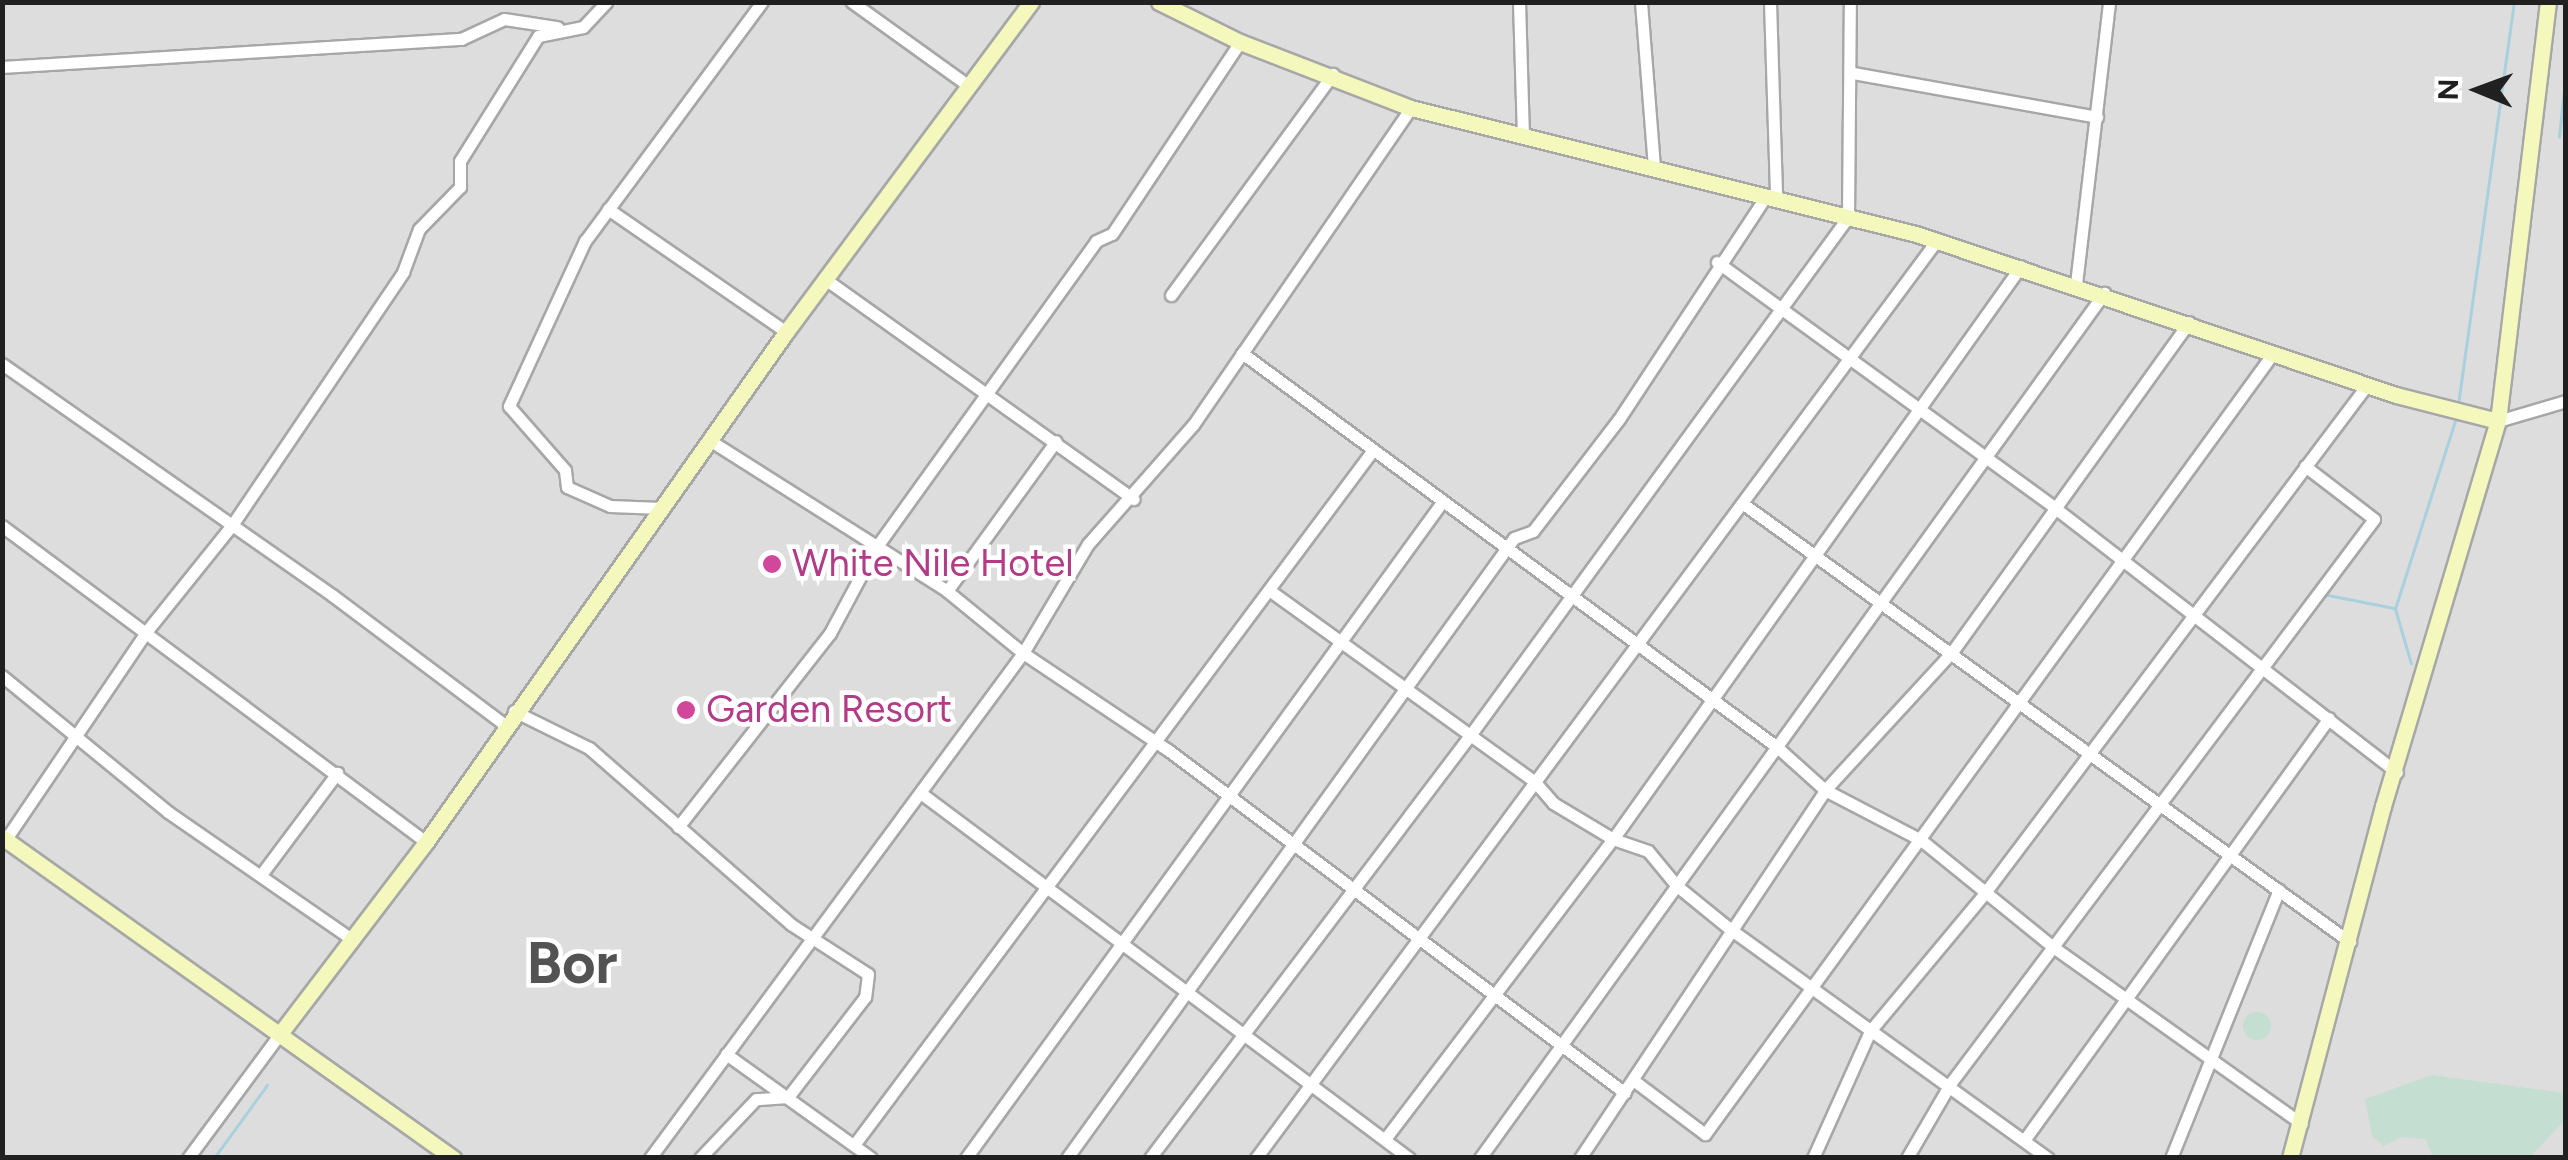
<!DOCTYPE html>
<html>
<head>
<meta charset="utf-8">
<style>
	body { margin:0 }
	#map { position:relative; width:2568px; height:1160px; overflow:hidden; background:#f0ede6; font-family:Figtree,sans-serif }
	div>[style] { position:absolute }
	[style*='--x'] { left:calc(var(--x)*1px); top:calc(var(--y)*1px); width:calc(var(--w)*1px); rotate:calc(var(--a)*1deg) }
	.residential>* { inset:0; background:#dedddd; transform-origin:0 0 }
	.wetland>* { inset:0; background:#c4ded2 }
	.round { border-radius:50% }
	.stream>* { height:2.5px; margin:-1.25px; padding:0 1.25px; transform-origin:1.25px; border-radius:1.25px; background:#a8d1dd }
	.roads { filter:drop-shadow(2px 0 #a7a7a7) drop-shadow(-2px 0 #a7a7a7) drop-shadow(0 2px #a7a7a7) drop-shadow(0 -2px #a7a7a7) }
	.street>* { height:11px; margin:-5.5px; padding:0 5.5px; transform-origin:5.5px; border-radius:5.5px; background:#fff }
	.secondary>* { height:15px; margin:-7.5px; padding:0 7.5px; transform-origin:7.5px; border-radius:7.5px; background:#f5f8bc }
	.dots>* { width:28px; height:28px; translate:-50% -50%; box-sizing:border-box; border:5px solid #fff; border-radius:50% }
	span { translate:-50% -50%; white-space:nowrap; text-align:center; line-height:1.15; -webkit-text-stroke:9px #fff; paint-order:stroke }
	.hotel-label { font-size:38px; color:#b23c85 }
	.left { translate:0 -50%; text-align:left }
	.town-label { font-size:58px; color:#535353; font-weight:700 }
	.frame { position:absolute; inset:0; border:5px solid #202020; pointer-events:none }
	.north { position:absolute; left:2428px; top:40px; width:100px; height:100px; -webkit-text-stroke:8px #fff; paint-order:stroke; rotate:271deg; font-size:28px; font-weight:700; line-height:40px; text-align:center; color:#202020 }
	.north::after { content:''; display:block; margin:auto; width:35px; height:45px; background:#202020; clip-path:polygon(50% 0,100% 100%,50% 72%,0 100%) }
</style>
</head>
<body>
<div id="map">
	<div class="residential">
		<i style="left:2px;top:3px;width:2563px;height:1154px"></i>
	</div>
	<div class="wetland">
		<i class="round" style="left:2243px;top:1012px;width:28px;height:28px"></i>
		<i style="clip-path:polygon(2432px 1075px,2565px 1093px,2565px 1120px,2530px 1157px,2433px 1157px,2425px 1139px,2402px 1137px,2384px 1146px,2372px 1136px,2365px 1099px)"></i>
	</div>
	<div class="stream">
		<i style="--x:2559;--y:137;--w:65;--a:-83.9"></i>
		<i style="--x:2458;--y:405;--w:407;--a:-82.1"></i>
		<i style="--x:2323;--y:594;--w:72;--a:11.2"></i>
		<i style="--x:2411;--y:664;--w:57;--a:-106.2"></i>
		<i style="--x:2395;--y:609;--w:201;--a:-72.3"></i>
		<i style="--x:214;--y:1158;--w:90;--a:-54"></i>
	</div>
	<div class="roads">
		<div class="street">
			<i style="--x:852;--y:2;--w:144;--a:35.7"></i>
			<i style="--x:1519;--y:2;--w:134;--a:88.3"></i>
			<i style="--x:1641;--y:2;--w:168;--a:85.5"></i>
			<i style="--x:1770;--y:2;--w:196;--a:88.2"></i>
			<i style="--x:2;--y:67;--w:460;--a:-3.5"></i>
			<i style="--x:461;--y:39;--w:47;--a:-24.9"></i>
			<i style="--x:504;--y:19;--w:54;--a:8.6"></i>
			<i style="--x:1853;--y:73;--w:248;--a:10.2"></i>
			<i style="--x:608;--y:209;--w:216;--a:34.6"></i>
			<i style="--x:1717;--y:262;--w:418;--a:36"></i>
			<i style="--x:2055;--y:508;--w:432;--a:37.7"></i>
			<i style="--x:825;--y:279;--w:379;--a:35.5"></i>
			<i style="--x:2076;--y:284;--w:284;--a:-83.3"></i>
			<i style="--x:1171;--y:295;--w:274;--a:-53.8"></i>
			<i style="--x:1242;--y:353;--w:664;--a:36.37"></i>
			<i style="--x:1777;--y:747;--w:64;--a:41.9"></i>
			<i style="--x:1825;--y:790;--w:108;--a:27.5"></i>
			<i style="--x:1921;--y:840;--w:170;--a:39"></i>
			<i style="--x:2053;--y:947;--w:305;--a:35.4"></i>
			<i style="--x:2;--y:364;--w:403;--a:35"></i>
			<i style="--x:332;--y:595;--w:215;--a:36.9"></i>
			<i style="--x:2498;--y:421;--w:71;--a:-16.4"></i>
			<i style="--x:711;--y:441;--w:280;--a:32.4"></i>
			<i style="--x:947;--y:591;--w:98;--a:39.2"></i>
			<i style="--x:1023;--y:653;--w:174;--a:33.8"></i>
			<i style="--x:1168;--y:750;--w:571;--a:36.89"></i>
			<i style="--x:1742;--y:503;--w:750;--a:35.83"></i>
			<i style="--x:661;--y:508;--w:51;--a:-177.8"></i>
			<i style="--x:610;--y:506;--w:47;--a:-156.2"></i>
			<i style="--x:567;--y:487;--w:17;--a:-97"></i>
			<i style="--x:565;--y:470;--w:85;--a:-131.2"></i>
			<i style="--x:509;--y:406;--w:182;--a:-65.3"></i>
			<i style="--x:585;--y:241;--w:297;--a:-53.5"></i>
			<i style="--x:2;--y:526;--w:529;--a:36.7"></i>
			<i style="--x:1269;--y:590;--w:328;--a:35.8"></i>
			<i style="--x:1535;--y:782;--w:28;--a:49"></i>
			<i style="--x:1553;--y:803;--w:70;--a:31"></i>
			<i style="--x:1613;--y:839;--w:37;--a:19"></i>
			<i style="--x:1648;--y:851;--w:45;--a:50.4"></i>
			<i style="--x:1677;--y:886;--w:68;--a:39.1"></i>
			<i style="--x:1730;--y:929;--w:392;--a:35.8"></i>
			<i style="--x:947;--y:591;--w:185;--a:-54"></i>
			<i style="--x:2;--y:676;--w:215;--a:39.3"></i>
			<i style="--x:168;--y:812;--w:225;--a:34.7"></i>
			<i style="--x:514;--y:711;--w:84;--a:26.3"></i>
			<i style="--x:589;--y:748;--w:269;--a:41.1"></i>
			<i style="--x:792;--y:925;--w:90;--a:32.8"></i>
			<i style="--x:868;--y:974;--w:23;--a:97"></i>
			<i style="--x:865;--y:997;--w:126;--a:127.6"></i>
			<i style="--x:788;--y:1097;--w:32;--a:176"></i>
			<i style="--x:756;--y:1099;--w:81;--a:133.5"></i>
			<i style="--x:922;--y:794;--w:608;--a:36.78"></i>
			<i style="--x:678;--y:827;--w:246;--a:-51.9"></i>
			<i style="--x:830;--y:633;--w:95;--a:-61.8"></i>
			<i style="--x:875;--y:549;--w:379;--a:-54.3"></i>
			<i style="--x:1096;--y:241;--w:17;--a:-24"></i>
			<i style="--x:1112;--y:234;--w:231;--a:-56.3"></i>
			<i style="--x:6;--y:839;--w:250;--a:-55.9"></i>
			<i style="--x:146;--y:632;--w:137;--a:-51.2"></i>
			<i style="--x:232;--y:525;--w:305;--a:-55.9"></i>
			<i style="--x:403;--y:272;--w:46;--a:-69.6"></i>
			<i style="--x:419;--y:229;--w:59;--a:-45.7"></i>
			<i style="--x:460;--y:187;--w:26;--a:-90"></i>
			<i style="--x:460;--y:161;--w:147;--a:-58"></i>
			<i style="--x:538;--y:36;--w:46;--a:-11.3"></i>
			<i style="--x:583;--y:27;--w:34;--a:-47"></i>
			<i style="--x:263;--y:872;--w:124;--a:-53.2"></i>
			<i style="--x:726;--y:1054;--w:178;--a:35.6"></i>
			<i style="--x:1633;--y:1080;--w:90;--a:36.9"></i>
			<i style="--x:1705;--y:1134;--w:967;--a:-53.96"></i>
			<i style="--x:1385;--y:1139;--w:377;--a:-52.8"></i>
			<i style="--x:1613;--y:839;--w:703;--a:-54.55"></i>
			<i style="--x:2025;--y:1139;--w:519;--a:-54.17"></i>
			<i style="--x:854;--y:1145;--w:867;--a:-53.25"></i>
			<i style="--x:188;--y:1158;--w:158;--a:-53.5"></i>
			<i style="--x:650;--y:1158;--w:628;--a:-53.55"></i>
			<i style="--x:1023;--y:653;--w:127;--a:-59.2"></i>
			<i style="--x:1088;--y:544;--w:159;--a:-48.6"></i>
			<i style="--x:1193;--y:425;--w:385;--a:-55.5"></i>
			<i style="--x:966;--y:1158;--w:811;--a:-54.03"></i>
			<i style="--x:1067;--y:1158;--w:764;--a:-54.21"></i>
			<i style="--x:1514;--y:538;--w:20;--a:-20"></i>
			<i style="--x:1533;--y:531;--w:141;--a:-52.5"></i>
			<i style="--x:1619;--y:419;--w:267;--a:-56.6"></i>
			<i style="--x:1150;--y:1158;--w:532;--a:-52.87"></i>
			<i style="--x:1471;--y:734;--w:640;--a:-53.9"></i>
			<i style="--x:1848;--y:217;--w:215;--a:-89.5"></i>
			<i style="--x:1256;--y:1158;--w:1143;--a:-53.43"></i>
			<i style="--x:1480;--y:1158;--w:1067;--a:-54.19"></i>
			<i style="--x:1580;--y:1158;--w:442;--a:-56.3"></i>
			<i style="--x:1825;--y:790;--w:188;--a:-47.4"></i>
			<i style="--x:1952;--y:652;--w:406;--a:-54.3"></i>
			<i style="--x:1813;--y:1158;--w:139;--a:-65.8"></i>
			<i style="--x:1870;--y:1031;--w:178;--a:-50.2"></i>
			<i style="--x:1984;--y:894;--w:637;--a:-53.04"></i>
			<i style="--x:1907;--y:1158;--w:86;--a:-59.8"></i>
			<i style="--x:1950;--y:1084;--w:706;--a:-53.11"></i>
			<i style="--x:2374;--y:519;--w:87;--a:-142.5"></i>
			<i style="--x:2171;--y:1158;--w:289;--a:-68.1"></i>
		</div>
		<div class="secondary">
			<i style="--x:1159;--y:2;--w:90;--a:26.3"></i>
			<i style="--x:1240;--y:42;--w:183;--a:21.1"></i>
			<i style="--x:1411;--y:108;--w:520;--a:14.01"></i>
			<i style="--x:1916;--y:234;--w:506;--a:18.54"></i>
			<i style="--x:2396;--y:395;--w:105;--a:14.3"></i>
			<i style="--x:2;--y:837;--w:554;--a:35.44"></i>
			<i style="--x:282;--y:1031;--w:238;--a:-52.7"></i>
			<i style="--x:426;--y:842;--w:624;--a:-54.78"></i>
			<i style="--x:786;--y:332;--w:411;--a:-53.4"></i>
			<i style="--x:2290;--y:1158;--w:364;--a:-75.2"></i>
			<i style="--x:2383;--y:806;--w:402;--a:-73.4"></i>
			<i style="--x:2498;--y:421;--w:422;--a:-83.2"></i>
		</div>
	</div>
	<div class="dots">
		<i style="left:772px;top:564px;background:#d1479c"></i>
		<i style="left:686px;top:710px;background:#d1479c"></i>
	</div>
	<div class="hotel-label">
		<span class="left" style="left:792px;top:564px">White Nile Hotel</span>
		<span class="left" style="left:706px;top:710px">Garden Resort</span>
	</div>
	<div class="town-label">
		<span style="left:572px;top:963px">Bor</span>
	</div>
	<div class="frame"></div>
	<div class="north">N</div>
</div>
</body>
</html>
